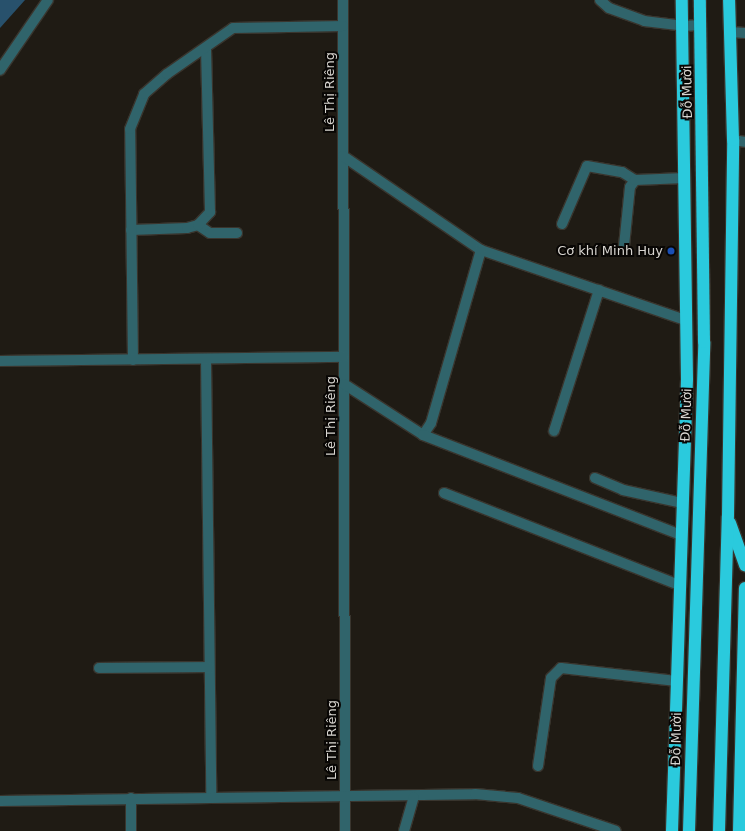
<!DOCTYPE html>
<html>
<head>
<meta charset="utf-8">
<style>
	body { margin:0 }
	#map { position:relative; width:745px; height:831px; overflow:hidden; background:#1f1b14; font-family:"DejaVu Sans",sans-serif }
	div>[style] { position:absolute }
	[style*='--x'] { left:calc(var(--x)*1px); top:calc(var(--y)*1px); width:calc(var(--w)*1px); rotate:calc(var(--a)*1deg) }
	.water>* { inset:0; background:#28516c }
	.roads { filter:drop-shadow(1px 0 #39352e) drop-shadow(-1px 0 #39352e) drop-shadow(0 1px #39352e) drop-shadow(0 -1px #39352e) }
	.minor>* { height:10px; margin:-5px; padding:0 5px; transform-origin:5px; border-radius:5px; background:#30646b }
	.highway>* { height:12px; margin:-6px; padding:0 6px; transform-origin:6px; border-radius:6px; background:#2acadd }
	.dots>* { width:11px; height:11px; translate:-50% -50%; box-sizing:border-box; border:2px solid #080604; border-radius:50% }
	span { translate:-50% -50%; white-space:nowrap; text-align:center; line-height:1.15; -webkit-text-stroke:4px #080604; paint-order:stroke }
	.street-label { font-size:13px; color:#d8d5d0 }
	.poi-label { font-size:13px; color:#d8d5d0 }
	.right { translate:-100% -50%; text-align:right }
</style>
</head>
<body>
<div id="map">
	<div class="water">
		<i style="clip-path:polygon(0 0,25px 0,0 28px)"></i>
	</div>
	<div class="roads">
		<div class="minor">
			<i style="--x:343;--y:0;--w:831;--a:89.86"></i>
			<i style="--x:600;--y:0;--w:12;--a:42"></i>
			<i style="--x:609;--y:8;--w:37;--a:20"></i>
			<i style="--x:644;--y:21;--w:38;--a:7"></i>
			<i style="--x:682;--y:26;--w:19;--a:-3"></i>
			<i style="--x:730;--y:32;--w:15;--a:4"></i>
			<i style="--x:0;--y:70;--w:85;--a:-55.6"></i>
			<i style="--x:733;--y:140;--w:12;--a:9"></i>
			<i style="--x:343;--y:156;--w:167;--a:34.3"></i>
			<i style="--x:481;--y:250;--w:217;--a:18.9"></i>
			<i style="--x:562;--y:224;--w:63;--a:-66.7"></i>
			<i style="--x:587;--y:166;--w:36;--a:10"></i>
			<i style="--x:622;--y:172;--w:15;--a:32"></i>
			<i style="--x:198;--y:225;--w:14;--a:34"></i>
			<i style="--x:210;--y:233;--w:27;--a:0"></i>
			<i style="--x:131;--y:230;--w:56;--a:-2"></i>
			<i style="--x:187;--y:228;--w:11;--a:-15"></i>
			<i style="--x:198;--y:225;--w:18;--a:-47"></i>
			<i style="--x:210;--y:212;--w:163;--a:-91.4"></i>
			<i style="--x:624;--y:246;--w:59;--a:-84.2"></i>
			<i style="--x:630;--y:187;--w:9;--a:-54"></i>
			<i style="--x:635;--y:180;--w:50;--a:-2.3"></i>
			<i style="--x:206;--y:359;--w:439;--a:89.3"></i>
			<i style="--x:133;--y:360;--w:231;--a:-90.7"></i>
			<i style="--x:130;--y:129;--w:38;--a:-68"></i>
			<i style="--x:144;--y:94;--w:30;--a:-41"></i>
			<i style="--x:167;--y:74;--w:80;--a:-34.9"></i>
			<i style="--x:233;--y:28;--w:110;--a:-1"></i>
			<i style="--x:0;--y:361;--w:344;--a:-0.7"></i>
			<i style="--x:344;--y:384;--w:94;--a:32.8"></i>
			<i style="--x:423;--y:435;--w:14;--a:-56"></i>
			<i style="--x:431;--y:423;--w:180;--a:-73.9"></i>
			<i style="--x:554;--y:431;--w:148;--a:-72.3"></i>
			<i style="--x:423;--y:435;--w:277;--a:21.2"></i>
			<i style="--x:595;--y:478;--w:30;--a:23"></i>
			<i style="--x:623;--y:490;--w:60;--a:12.4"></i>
			<i style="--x:444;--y:493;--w:252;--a:21.4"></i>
			<i style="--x:99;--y:668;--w:110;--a:-0.5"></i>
			<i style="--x:538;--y:766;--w:89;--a:-81.6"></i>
			<i style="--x:551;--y:678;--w:14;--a:-45"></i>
			<i style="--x:561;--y:668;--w:116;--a:6.4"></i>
			<i style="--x:0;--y:801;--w:475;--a:-0.8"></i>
			<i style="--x:475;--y:794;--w:43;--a:5.3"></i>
			<i style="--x:518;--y:798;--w:103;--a:18.6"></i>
			<i style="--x:131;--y:831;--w:33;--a:-90"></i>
			<i style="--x:404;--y:831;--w:35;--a:-74"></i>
		</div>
		<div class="highway">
			<i style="--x:730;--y:523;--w:45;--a:70.3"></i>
			<i style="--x:672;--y:831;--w:452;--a:-88.1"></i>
			<i style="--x:687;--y:379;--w:379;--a:-90.8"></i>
			<i style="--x:689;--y:831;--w:489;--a:-88.2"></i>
			<i style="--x:704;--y:342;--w:342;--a:-90.7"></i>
			<i style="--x:719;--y:831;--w:315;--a:-88.4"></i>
			<i style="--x:728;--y:516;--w:376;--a:-89.2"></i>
			<i style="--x:733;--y:140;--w:140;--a:-91.6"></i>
			<i style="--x:739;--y:831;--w:243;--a:-88.6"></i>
		</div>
	</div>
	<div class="dots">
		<i style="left:671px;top:251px;background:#1a4fb4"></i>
	</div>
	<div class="street-label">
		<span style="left:330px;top:92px;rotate:-90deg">Lê Thị Riêng</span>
		<span style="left:688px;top:92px;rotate:-91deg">Đỗ Mười</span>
		<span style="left:687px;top:415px;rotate:-88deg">Đỗ Mười</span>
		<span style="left:331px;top:416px;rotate:-90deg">Lê Thị Riêng</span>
		<span style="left:677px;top:739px;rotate:-89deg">Đỗ Mười</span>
		<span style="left:332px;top:740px;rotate:-90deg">Lê Thị Riêng</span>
	</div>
	<div class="poi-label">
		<span class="right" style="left:663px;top:251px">Cơ khí Minh Huy</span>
	</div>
</div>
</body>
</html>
